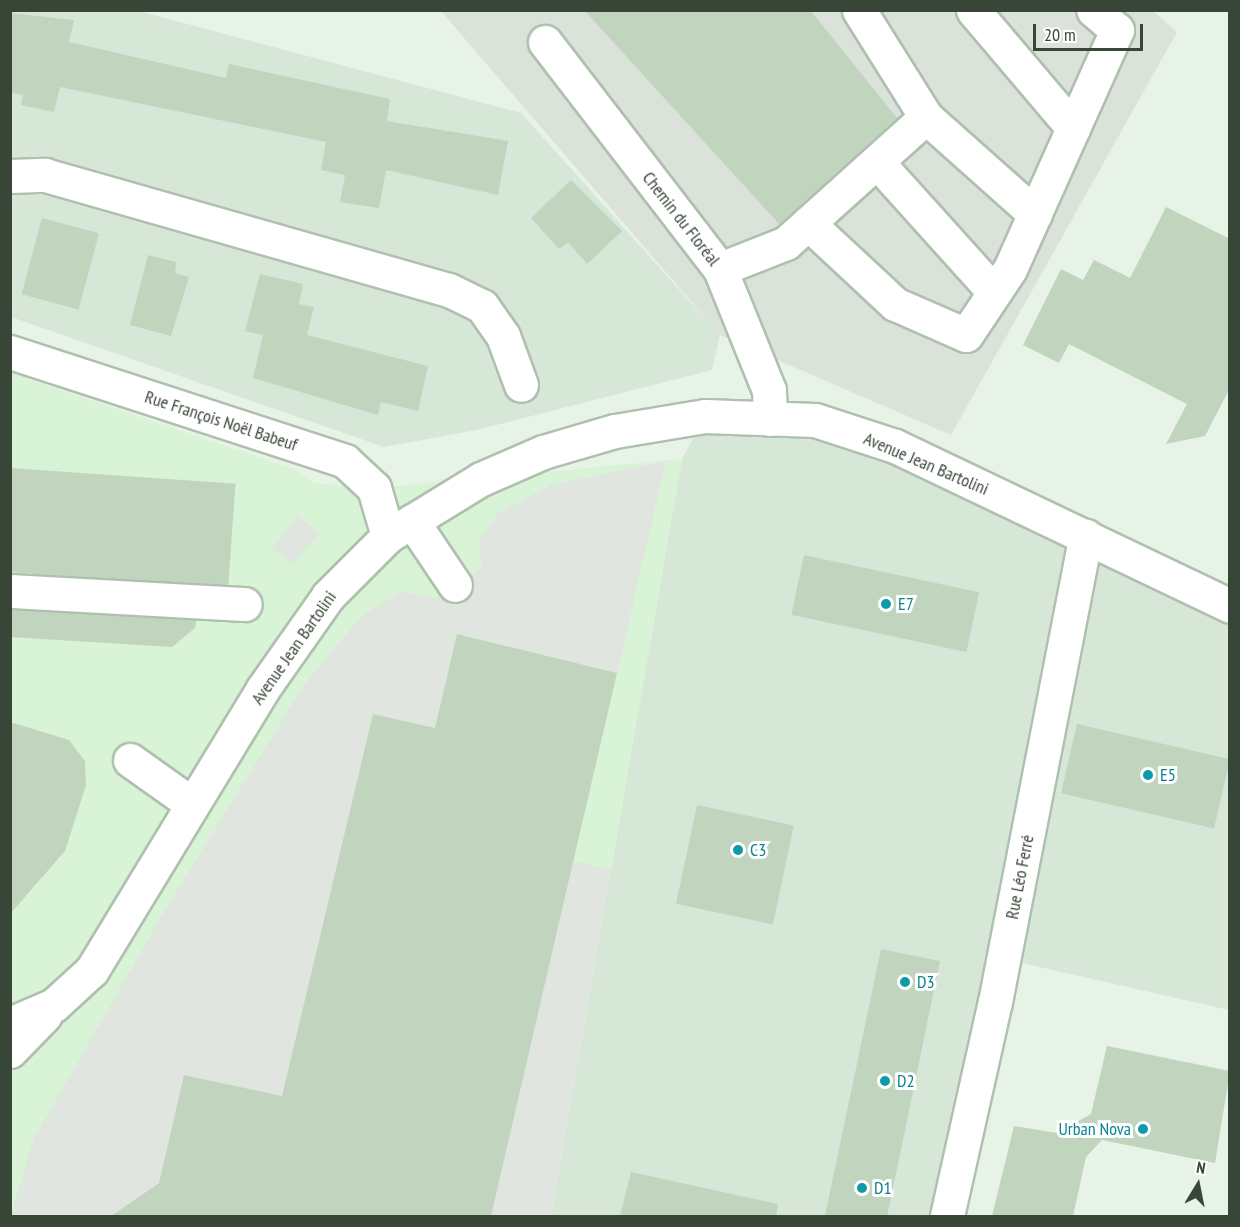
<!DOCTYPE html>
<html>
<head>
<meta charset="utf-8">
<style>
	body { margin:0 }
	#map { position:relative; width:1240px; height:1227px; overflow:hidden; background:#e8f3e8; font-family:"PT Sans Narrow",sans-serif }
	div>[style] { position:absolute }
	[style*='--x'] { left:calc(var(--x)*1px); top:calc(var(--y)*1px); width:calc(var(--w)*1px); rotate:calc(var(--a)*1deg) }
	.residential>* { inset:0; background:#d7e7d7 }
	.commercial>* { inset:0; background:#d8f3d5 }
	.industrial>* { inset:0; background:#dbe2da }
	.parking>* { inset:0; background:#e0e5e0; transform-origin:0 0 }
	.building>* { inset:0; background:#c0d4be; transform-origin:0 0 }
	.roads { filter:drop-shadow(2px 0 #afc1ae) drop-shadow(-2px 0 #afc1ae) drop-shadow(0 2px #afc1ae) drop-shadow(0 -2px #afc1ae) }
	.minor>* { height:33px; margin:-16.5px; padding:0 16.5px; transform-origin:16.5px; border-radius:16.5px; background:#fff }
	.dots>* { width:16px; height:16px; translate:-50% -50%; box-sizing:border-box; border:3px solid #fff; border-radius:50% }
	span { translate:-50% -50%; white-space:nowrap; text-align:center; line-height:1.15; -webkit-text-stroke:6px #fff; paint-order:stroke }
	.street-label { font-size:18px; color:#384637 }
	.culture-label { font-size:18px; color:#0d838f }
	.left { translate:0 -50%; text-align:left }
	.right { translate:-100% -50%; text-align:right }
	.frame { position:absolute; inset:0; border:12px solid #384637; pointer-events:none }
	.north { position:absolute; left:1168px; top:1155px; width:60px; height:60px; -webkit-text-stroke:4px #fff; paint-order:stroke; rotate:10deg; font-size:16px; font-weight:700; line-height:24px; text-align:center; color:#384637 }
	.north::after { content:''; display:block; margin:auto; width:21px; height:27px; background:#384637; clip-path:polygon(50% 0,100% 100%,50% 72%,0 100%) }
	.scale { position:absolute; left:1033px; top:24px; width:110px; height:27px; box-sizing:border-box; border:3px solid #384637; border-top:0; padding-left:8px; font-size:18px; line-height:21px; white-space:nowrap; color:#384637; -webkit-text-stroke:4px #fff; paint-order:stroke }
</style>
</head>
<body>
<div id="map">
	<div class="residential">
		<i style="clip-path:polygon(135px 10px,521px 113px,720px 335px,712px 370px,477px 430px,384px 447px,11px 317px,11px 11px)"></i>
		<i style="clip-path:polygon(705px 416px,815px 420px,1229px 606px,1229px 1010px,1004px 959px,947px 1216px,551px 1216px,682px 459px)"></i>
	</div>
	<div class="commercial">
		<i style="clip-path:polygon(11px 373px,294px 469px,315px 483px,374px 488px,682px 459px,551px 1216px,11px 1216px)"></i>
	</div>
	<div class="industrial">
		<i style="clip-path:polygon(1152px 10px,1177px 32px,951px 435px,720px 335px,441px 11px)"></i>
	</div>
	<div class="parking">
		<i style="clip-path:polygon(666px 461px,617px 673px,457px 634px,435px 728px,373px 714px,282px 1096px,184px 1075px,159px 1183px,140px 1196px,135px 1216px,11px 1216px,33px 1140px,164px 912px,304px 685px,361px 617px,400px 592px,435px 598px,482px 568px,479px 541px,498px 513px,551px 485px)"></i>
		<i style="left:298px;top:516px;width:27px;height:41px;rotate:39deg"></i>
		<i style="clip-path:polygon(574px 861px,611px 870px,551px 1216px,490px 1216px)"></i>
	</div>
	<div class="building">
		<i style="clip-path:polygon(584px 10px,810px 10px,897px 118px,779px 224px)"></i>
		<i style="clip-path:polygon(10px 13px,74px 20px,69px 42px,226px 78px,229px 64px,390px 99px,387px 121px,508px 141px,498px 195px,386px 170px,379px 208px,340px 202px,345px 175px,321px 170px,326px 142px,60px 87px,54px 112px,21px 105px,23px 95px,10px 92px)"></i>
		<i style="clip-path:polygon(571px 180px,622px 231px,587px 264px,568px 242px,559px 249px,531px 218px)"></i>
		<i style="clip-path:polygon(1166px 207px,1230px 239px,1230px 388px,1205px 436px,1166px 444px,1187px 404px,1069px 344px,1059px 363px,1023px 345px,1061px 269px,1083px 280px,1094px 260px,1130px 278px)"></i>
		<i style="left:42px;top:218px;width:59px;height:79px;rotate:15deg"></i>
		<i style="clip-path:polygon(148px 255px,176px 262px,175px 273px,189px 277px,171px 336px,130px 325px)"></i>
		<i style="clip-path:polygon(260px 274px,303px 284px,299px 304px,314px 307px,307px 335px,428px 366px,418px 411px,381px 402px,378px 415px,253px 378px,263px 335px,245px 331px)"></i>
		<i style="left:10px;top:468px;width:226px;height:104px;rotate:4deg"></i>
		<i style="left:804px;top:555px;width:179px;height:61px;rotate:12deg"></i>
		<i style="clip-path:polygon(10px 610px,196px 620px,195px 628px,172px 647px,10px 637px)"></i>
		<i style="clip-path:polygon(457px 634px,617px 673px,491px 1216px,111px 1216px,159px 1183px,184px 1075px,282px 1096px,373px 714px,435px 728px)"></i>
		<i style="clip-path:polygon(10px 722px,69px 740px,85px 761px,86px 785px,65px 851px,10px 914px)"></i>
		<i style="left:1077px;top:724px;width:157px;height:71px;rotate:13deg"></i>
		<i style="left:697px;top:805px;width:99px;height:101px;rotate:12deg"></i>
		<i style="clip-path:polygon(881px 949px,940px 961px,898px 1164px,887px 1216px,825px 1216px)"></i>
		<i style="clip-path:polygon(1107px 1046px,1230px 1071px,1215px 1163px,1102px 1140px,1086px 1157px,1073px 1216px,992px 1216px,1014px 1126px,1057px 1133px,1091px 1114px)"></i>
		<i style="clip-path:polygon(631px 1172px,778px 1204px,776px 1216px,620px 1216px)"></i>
	</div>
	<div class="roads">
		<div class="minor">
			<i style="--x:973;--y:10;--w:155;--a:49.7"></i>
			<i style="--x:545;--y:42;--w:287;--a:52.4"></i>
			<i style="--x:720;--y:269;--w:131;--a:68"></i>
			<i style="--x:769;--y:390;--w:29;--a:88"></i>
			<i style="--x:926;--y:117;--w:146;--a:41.7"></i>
			<i style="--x:877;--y:162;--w:175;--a:48"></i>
			<i style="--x:10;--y:176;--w:35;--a:-2"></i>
			<i style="--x:45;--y:175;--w:420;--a:15.9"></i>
			<i style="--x:449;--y:290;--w:37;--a:26"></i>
			<i style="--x:482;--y:306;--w:37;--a:55"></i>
			<i style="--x:503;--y:336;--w:52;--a:69.8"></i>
			<i style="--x:808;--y:223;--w:119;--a:43"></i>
			<i style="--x:895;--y:304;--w:77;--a:23.6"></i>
			<i style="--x:966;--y:335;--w:79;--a:-56.3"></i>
			<i style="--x:1010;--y:269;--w:262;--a:-65.9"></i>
			<i style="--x:1117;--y:30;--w:31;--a:-140"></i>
			<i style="--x:720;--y:269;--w:71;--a:-21.5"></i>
			<i style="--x:786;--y:243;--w:188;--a:-42"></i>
			<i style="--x:926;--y:117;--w:126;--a:-122.1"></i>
			<i style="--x:10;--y:352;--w:352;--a:18"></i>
			<i style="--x:345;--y:461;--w:40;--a:43"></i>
			<i style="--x:374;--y:488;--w:50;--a:73.7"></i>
			<i style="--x:412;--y:521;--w:77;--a:56.1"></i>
			<i style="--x:10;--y:591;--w:235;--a:3.2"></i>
			<i style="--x:130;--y:760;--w:76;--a:35.4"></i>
			<i style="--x:10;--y:1024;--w:48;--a:-23.4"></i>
			<i style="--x:54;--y:1005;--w:52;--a:-42.6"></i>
			<i style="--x:92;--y:970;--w:328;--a:-58.7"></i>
			<i style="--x:262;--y:690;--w:115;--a:-54.9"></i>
			<i style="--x:328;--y:596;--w:85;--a:-45"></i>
			<i style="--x:388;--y:536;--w:109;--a:-31.5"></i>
			<i style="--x:481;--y:479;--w:68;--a:-23.5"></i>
			<i style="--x:543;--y:452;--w:75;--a:-16.3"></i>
			<i style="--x:615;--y:431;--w:91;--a:-9.5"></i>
			<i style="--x:705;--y:416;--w:110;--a:2.1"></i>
			<i style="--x:815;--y:420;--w:84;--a:18"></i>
			<i style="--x:895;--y:446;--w:371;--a:25.5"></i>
			<i style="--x:10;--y:1051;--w:50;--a:-45.8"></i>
			<i style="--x:947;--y:1216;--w:219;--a:-77.4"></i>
			<i style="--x:995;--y:1002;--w:475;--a:-79"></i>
		</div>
	</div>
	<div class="dots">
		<i style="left:886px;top:604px;background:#0f9aa8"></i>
		<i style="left:1148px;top:775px;background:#0f9aa8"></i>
		<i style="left:738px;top:850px;background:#0f9aa8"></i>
		<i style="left:905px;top:982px;background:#0f9aa8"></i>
		<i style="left:885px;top:1081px;background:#0f9aa8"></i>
		<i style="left:1143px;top:1129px;background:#0f9aa8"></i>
		<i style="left:862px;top:1188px;background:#0f9aa8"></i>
	</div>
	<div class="street-label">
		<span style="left:681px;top:219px;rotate:52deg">Chemin du Floréal</span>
		<span style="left:221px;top:421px;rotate:18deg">Rue François Noël Babeuf</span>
		<span style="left:926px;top:464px;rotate:23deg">Avenue Jean Bartolini</span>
		<span style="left:294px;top:648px;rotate:-55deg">Avenue Jean Bartolini</span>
		<span style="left:1020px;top:877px;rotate:-79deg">Rue Léo Ferré</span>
	</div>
	<div class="culture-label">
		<span class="left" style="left:898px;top:604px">E7</span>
		<span class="left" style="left:1160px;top:775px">E5</span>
		<span class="left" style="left:750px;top:850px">C3</span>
		<span class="left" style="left:917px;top:982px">D3</span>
		<span class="left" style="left:897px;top:1081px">D2</span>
		<span class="right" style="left:1131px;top:1129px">Urban Nova</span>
		<span class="left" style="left:874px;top:1188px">D1</span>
	</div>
	<div class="frame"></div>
	<div class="north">N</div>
	<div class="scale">20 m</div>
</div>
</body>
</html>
